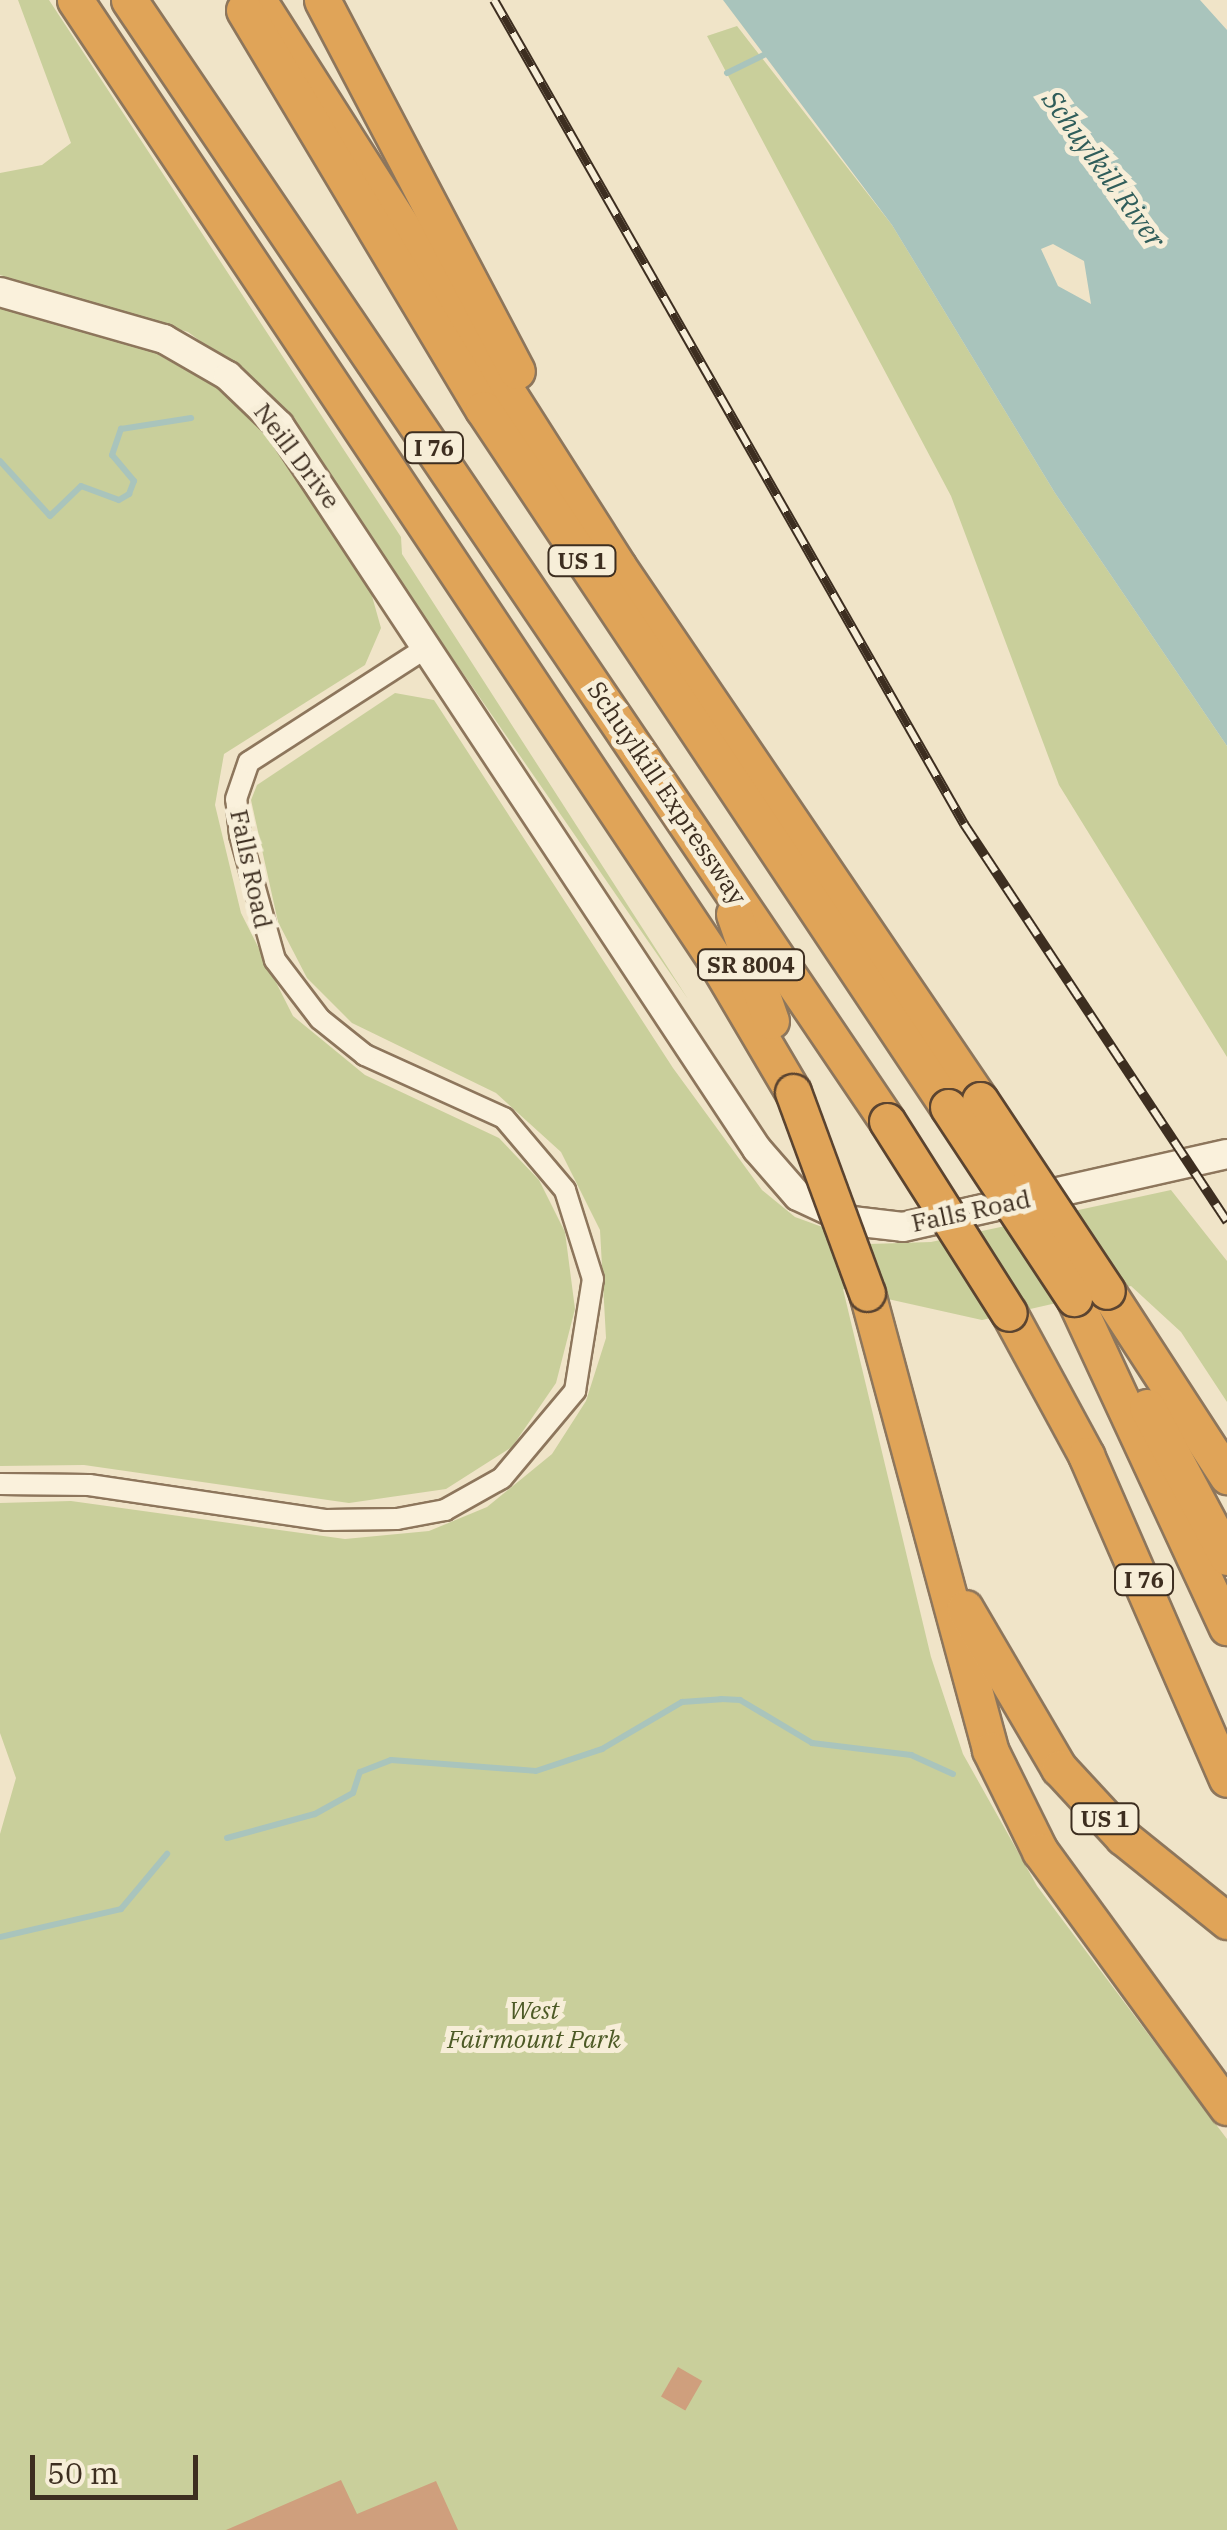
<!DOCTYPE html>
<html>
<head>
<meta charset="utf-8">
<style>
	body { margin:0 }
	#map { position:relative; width:1227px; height:2530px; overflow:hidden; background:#f0e4c8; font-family:"IBM Plex Serif",serif }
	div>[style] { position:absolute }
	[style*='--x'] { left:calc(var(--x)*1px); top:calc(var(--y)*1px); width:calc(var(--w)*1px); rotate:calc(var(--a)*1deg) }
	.green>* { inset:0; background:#c9cf9b }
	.water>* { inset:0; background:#a9c4bc }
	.stream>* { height:6px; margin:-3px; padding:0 3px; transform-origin:3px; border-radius:3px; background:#a9c4bc }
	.building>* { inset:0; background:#cf9f7d; transform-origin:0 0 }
	.roads { filter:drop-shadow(2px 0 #8d765c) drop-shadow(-2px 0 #8d765c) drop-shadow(0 2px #8d765c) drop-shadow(0 -2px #8d765c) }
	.street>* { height:20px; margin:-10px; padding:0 10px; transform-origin:10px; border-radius:10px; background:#faf1dc }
	.secondary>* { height:28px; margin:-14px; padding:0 14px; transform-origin:14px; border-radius:14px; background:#faf1dc }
	.highway>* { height:35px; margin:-17.5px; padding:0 17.5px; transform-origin:17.5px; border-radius:17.5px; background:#e0a458 }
	.rail>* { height:10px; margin-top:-5px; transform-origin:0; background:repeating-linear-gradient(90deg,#f7eed8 0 19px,#3d2e20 0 38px); box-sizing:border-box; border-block:2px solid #3d2e20 }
	.bridges { filter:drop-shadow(2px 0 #5b4430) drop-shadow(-2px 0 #5b4430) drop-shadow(0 2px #5b4430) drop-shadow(0 -2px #5b4430) }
	.highway-bridge>* { height:35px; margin:-17.5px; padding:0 17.5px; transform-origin:17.5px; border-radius:17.5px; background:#e0a458 }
	span { translate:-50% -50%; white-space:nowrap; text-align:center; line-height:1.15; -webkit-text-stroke:10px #f7eed8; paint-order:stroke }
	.shield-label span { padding:2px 8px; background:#f7eed8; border:2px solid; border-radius:8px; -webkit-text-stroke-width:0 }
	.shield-label { font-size:22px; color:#3d2e20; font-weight:700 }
	.street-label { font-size:25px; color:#3d2e20 }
	.park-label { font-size:25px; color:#4d5a26; font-style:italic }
	.water-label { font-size:28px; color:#2f5d5a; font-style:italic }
	.scale { position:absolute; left:30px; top:2455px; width:168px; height:45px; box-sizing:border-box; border:5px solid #3d2e20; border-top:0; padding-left:12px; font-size:30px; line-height:35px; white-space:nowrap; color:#3d2e20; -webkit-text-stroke:8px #f7eed8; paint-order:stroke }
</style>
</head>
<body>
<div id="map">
	<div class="green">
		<i style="clip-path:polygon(18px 0,49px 0,401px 537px,402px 554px,688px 999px,268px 391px,188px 332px,0 275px,0 173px,42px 165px,71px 143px)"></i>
		<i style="clip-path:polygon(737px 26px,892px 225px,1055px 493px,1227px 746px,1227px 1057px,1059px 785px,951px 496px,707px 36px)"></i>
		<i style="clip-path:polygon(0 308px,150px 350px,226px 393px,271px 441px,370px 589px,381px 628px,365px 665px,224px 754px,215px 805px,241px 913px,293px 1016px,365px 1075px,499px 1138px,539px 1180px,565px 1232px,575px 1309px,556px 1383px,512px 1447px,446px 1489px,349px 1503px,84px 1465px,0 1466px)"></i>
		<i style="clip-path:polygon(395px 693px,434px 700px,673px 1068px,762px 1190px,795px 1217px,869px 1244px,931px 1242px,1171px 1190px,1227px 1261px,1227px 1402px,1181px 1332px,1131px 1286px,982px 1320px,843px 1289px,931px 1657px,963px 1754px,1037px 1886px,1227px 2139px,1227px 2530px,0 2530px,0 1834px,16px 1778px,0 1733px,0 1503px,71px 1501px,345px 1539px,429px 1531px,487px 1507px,552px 1454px,586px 1401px,606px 1338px,600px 1230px,561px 1152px,496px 1093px,352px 1023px,307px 978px,278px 922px,251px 800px,257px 785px)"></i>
	</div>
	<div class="water">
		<i style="clip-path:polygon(evenodd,723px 0,1200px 0,1227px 30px,1227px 746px,1055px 493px,892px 225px,723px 0,1053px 244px,1084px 261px,1091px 304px,1058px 286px,1041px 249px,1053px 244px)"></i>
	</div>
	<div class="stream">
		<i style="--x:727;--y:73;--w:43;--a:-26"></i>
		<i style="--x:0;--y:461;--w:74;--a:47.7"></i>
		<i style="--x:50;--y:516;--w:43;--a:-44.1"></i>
		<i style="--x:81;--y:486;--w:40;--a:20.2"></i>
		<i style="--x:119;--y:500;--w:12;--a:-31"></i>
		<i style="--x:129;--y:494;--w:14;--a:-69"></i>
		<i style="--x:134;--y:481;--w:34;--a:-130"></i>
		<i style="--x:112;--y:455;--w:28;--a:-71"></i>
		<i style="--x:121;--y:429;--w:71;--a:-8.9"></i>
		<i style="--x:227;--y:1838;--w:91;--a:-15.3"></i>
		<i style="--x:315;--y:1814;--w:43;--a:-28.9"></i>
		<i style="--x:353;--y:1793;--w:22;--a:-72"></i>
		<i style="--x:360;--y:1772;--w:33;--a:-21"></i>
		<i style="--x:391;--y:1760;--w:145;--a:4.3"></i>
		<i style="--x:536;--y:1771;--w:70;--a:-18.4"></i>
		<i style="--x:602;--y:1749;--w:93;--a:-30.4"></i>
		<i style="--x:682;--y:1702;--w:39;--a:-4"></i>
		<i style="--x:721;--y:1699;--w:19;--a:3"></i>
		<i style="--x:740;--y:1700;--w:84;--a:30.8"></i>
		<i style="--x:812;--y:1743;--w:100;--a:6.9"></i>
		<i style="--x:911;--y:1755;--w:46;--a:24.3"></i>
		<i style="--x:0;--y:1937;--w:124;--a:-13"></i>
		<i style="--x:121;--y:1909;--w:72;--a:-50.1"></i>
	</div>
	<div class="building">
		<i style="left:678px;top:2367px;width:28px;height:34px;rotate:30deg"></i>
		<i style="clip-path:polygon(341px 2480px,357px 2514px,436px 2481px,458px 2530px,226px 2530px)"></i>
	</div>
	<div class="roads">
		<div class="street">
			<i style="--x:0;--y:1484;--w:89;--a:0.6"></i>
			<i style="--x:89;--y:1485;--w:240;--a:8.4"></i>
			<i style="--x:326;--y:1520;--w:71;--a:-0.8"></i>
			<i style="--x:397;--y:1519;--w:49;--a:-10.6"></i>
			<i style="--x:445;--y:1510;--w:65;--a:-29.3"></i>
			<i style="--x:502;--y:1478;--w:114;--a:-50"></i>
			<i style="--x:575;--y:1391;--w:113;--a:-80.9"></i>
			<i style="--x:593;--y:1279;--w:93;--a:-107.5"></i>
			<i style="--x:565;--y:1190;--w:94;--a:-130.3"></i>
			<i style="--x:504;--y:1118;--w:153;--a:-155.6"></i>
			<i style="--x:365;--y:1055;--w:58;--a:-141.3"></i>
			<i style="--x:320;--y:1019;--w:74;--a:-127.3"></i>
			<i style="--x:275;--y:960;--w:130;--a:-105.6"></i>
			<i style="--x:240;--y:835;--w:36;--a:-96"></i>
			<i style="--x:236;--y:799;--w:39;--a:-71"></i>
			<i style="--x:249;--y:762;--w:214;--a:-32.8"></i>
		</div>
		<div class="secondary">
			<i style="--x:0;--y:292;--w:171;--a:16"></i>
			<i style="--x:164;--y:339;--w:74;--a:30"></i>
			<i style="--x:228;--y:376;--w:71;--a:43.9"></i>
			<i style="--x:279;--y:425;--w:868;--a:56.57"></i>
			<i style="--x:757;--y:1149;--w:62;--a:48.9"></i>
			<i style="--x:798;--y:1196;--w:60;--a:24.8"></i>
			<i style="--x:852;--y:1221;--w:51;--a:6.7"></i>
			<i style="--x:903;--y:1227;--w:332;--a:-12.7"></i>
		</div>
		<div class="highway">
			<i style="--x:75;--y:0;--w:1152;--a:56.3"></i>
			<i style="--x:714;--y:958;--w:156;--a:59.5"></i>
			<i style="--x:129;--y:0;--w:1353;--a:55.93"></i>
			<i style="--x:258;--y:0;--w:671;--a:57.54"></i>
			<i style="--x:618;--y:566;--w:645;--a:55.87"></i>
			<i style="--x:322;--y:0;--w:419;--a:62.3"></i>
			<i style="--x:244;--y:10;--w:465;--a:59.1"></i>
			<i style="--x:483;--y:409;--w:839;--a:56.33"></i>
			<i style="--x:734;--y:914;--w:113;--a:70.9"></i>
			<i style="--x:1107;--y:1291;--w:221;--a:57"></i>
			<i style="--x:867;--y:1293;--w:473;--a:74.9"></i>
			<i style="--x:990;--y:1750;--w:113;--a:63.7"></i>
			<i style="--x:1040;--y:1851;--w:317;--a:53.9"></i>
			<i style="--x:1074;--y:1298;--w:363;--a:65.1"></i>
			<i style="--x:1009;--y:1313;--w:162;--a:61.5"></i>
			<i style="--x:1086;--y:1455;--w:353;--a:66.5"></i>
			<i style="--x:1147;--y:1407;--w:170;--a:61.9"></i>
			<i style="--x:965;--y:1608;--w:186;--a:59.6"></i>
			<i style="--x:1059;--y:1768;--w:94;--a:47.2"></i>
			<i style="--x:1123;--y:1837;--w:134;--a:38.9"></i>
		</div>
	</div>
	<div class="rail">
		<i style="--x:494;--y:0;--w:949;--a:60.3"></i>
		<i style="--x:964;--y:824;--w:477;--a:56.5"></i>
	</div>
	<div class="bridges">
		<div class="highway-bridge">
			<i style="--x:793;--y:1092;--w:214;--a:69.8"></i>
			<i style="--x:980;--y:1100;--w:229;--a:56.4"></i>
			<i style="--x:948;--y:1107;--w:229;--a:56.6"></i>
			<i style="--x:887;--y:1121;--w:227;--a:57.6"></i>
		</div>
	</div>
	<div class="shield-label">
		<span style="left:434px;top:448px">I 76</span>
		<span style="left:582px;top:561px">US 1</span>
		<span style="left:751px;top:965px">SR 8004</span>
		<span style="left:1144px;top:1580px">I 76</span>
		<span style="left:1105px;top:1819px">US 1</span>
	</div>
	<div class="street-label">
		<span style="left:297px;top:456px;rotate:53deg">Neill Drive</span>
		<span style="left:667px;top:793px;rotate:56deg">Schuylkill Expressway</span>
		<span style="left:251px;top:869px;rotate:78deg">Falls Road</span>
		<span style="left:971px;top:1211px;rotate:-12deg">Falls Road</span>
	</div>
	<div class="park-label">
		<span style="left:534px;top:2025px">West<br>Fairmount Park</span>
	</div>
	<div class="water-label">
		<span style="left:1104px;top:169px;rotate:54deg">Schuylkill River</span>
	</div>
	<div class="scale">50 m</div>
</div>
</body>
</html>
